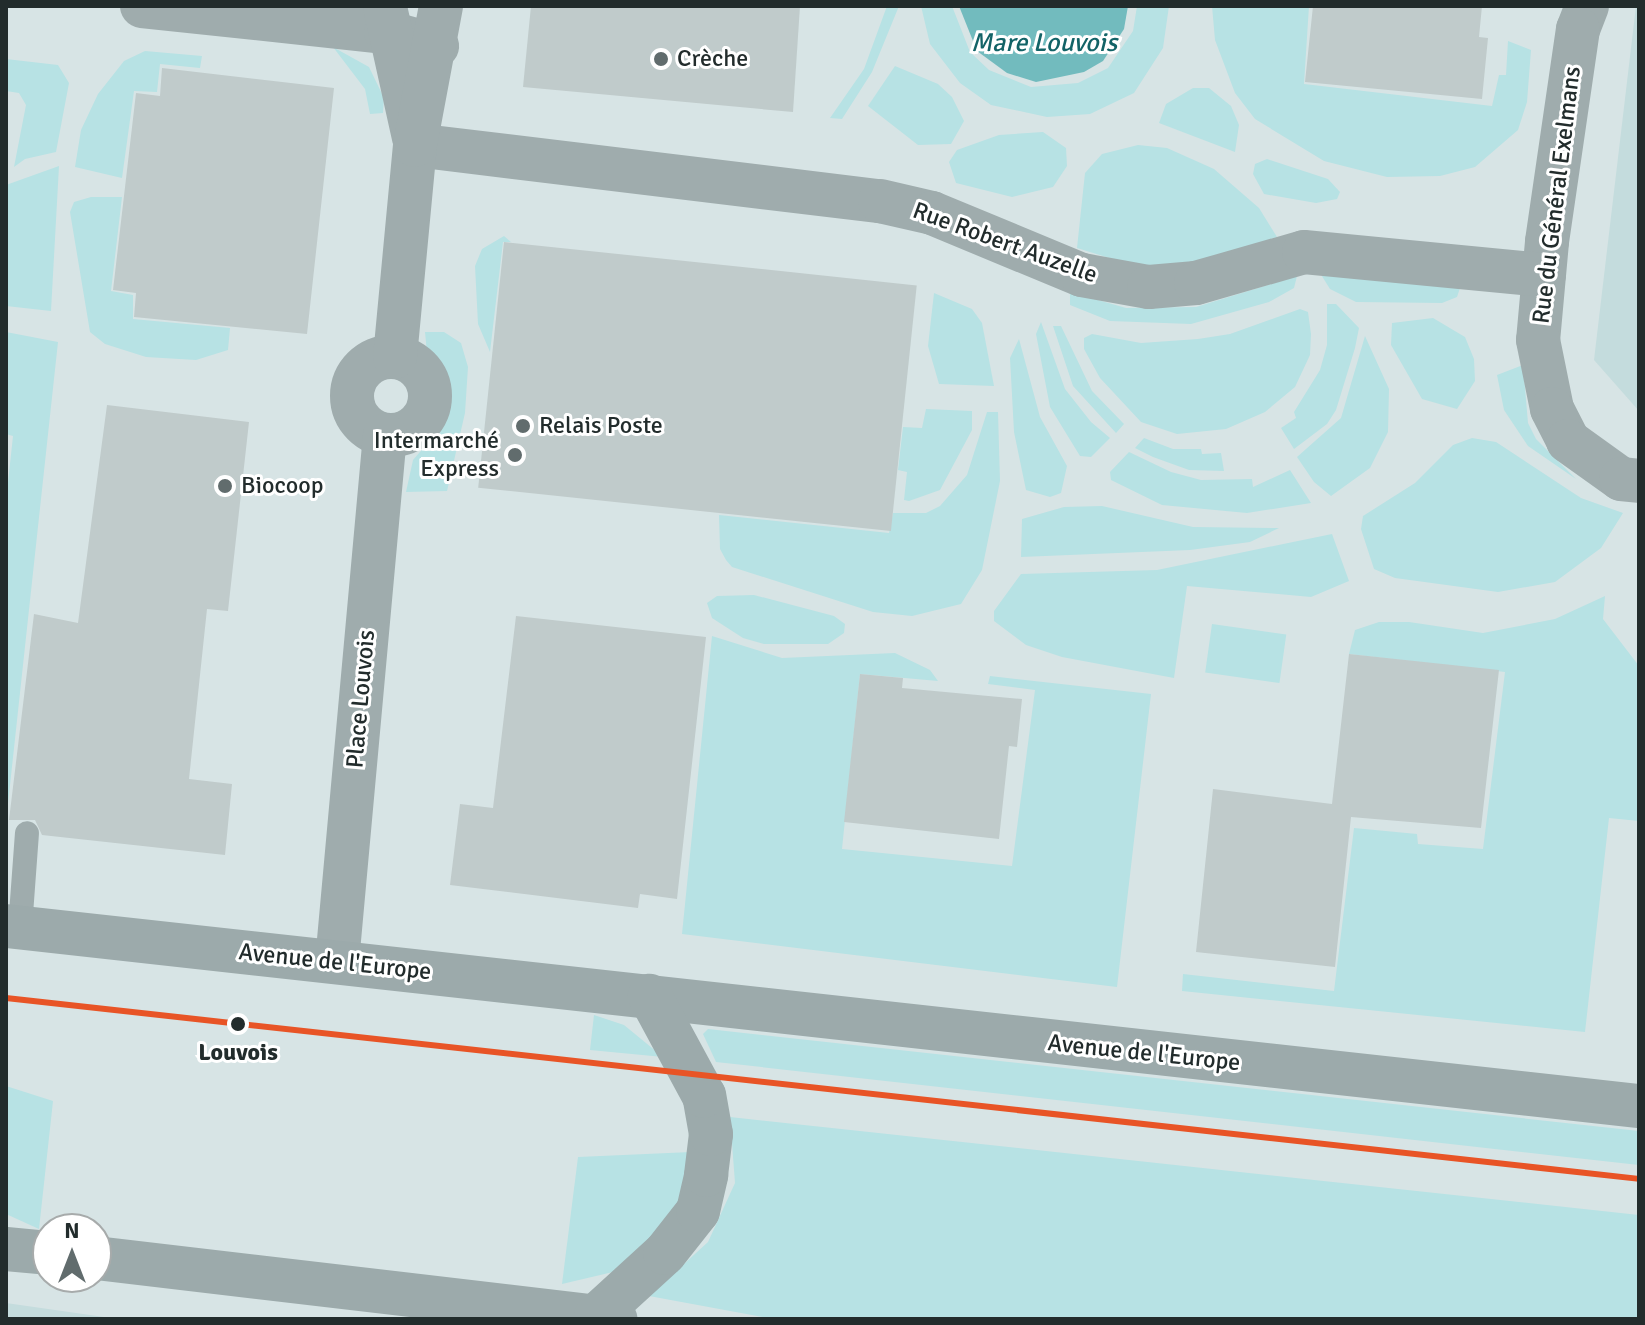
<!DOCTYPE html>
<html>
<head>
<meta charset="utf-8">
<style>
	body { margin:0 }
	#map { position:relative; width:1645px; height:1325px; overflow:hidden; background:#d7e4e5; font-family:Signika,sans-serif }
	div>[style] { position:absolute }
	[style*='--x'] { left:calc(var(--x)*1px); top:calc(var(--y)*1px); width:calc(var(--w)*1px); rotate:calc(var(--a)*1deg) }
	.built>* { inset:0; background:#c4dcdd }
	.green>* { inset:0; background:#b7e2e4; transform-origin:0 0 }
	.water>* { inset:0; background:#72bbbe }
	.building>* { inset:0; background:#c0cbcb; transform-origin:0 0 }
	.service>* { height:24px; margin:-12px; padding:0 12px; transform-origin:12px; border-radius:12px; background:#9facad }
	.minor>* { height:44px; margin:-22px; padding:0 22px; transform-origin:22px; border-radius:22px; background:#9facad }
	.minor>.ring { margin:-22px; padding:0; box-sizing:content-box; background:none; border:44px solid #9facad; border-radius:50% }
	.secondary>* { height:44px; margin:-22px; padding:0 22px; transform-origin:22px; border-radius:22px; background:#9caaab }
	.tram-1>* { height:6px; margin:-3px; padding:0 3px; transform-origin:3px; border-radius:3px; background:#e85426 }
	.dots>* { width:22px; height:22px; translate:-50% -50%; box-sizing:border-box; border:4px solid #fff; border-radius:50% }
	span { translate:-50% -50%; white-space:nowrap; text-align:center; line-height:1.15; -webkit-text-stroke:6px #fff; paint-order:stroke }
	.poi-label { font-size:24px; color:#222c2c }
	.left { translate:0 -50%; text-align:left }
	.right { translate:-100% -50%; text-align:right }
	.street-label { font-size:24px; color:#222c2c }
	.stop-label { font-size:24px; color:#222c2c; font-weight:700 }
	.water-label { font-size:26px; color:#126367; font-style:italic }
	.frame { position:absolute; inset:0; border:8px solid #222c2c; pointer-events:none }
	.north { position:absolute; left:32px; top:1213px; width:80px; height:80px; box-sizing:border-box; background:#fff; border:2px solid #a7abab; border-radius:50%; rotate:0deg; font-size:22px; font-weight:700; line-height:32px; text-align:center; color:#222c2c }
	.north::after { content:''; display:block; margin:auto; width:28px; height:36px; background:#616c6d; clip-path:polygon(50% 0,100% 100%,50% 72%,0 100%) }
</style>
</head>
<body>
<div id="map">
	<div class="built">
		<i style="clip-path:polygon(1636px 6px,1639px 6px,1639px 411px,1594px 360px)"></i>
		<i style="clip-path:polygon(6px 1303px,118px 1319px,6px 1319px)"></i>
	</div>
	<div class="green">
		<i style="clip-path:polygon(887px 6px,899px 6px,872px 72px,842px 119px,830px 118px,864px 69px)"></i>
		<i style="clip-path:polygon(921px 6px,952px 6px,970px 52px,989px 70px,1031px 87px,1078px 83px,1108px 68px,1133px 31px,1137px 6px,1169px 6px,1163px 48px,1134px 93px,1090px 114px,1047px 117px,991px 105px,960px 83px,930px 44px)"></i>
		<i style="clip-path:polygon(1212px 6px,1309px 6px,1304px 84px,1492px 106px,1499px 75px,1506px 75px,1508px 41px,1531px 50px,1527px 102px,1518px 130px,1475px 167px,1440px 176px,1387px 177px,1324px 161px,1255px 119px,1235px 93px,1215px 40px)"></i>
		<i style="clip-path:polygon(333px 47px,369px 67px,384px 98px,383px 113px,370px 114px,365px 89px)"></i>
		<i style="clip-path:polygon(145px 51px,202px 56px,200px 68px,160px 64px,157px 92px,134px 91px,122px 178px,75px 167px,81px 130px,98px 94px,124px 61px)"></i>
		<i style="clip-path:polygon(6px 59px,58px 65px,69px 83px,56px 152px,25px 159px,14px 167px,26px 105px,19px 93px,6px 91px)"></i>
		<i style="clip-path:polygon(895px 66px,938px 84px,952px 97px,964px 121px,951px 144px,918px 145px,868px 106px)"></i>
		<i style="clip-path:polygon(1193px 88px,1209px 88px,1231px 106px,1239px 125px,1235px 152px,1159px 123px,1166px 104px)"></i>
		<i style="clip-path:polygon(1043px 132px,1066px 148px,1067px 166px,1053px 187px,1012px 197px,956px 183px,949px 162px,957px 150px,999px 135px)"></i>
		<i style="clip-path:polygon(1138px 145px,1167px 148px,1214px 169px,1259px 208px,1277px 237px,1215px 260px,1172px 266px,1132px 265px,1077px 248px,1085px 173px,1102px 154px)"></i>
		<i style="clip-path:polygon(1267px 159px,1328px 179px,1340px 192px,1337px 199px,1316px 203px,1264px 194px,1253px 174px,1255px 164px)"></i>
		<i style="clip-path:polygon(59px 166px,51px 311px,6px 306px,6px 185px)"></i>
		<i style="clip-path:polygon(91px 197px,122px 197px,111px 291px,133px 295px,133px 319px,230px 328px,228px 350px,196px 360px,146px 357px,105px 344px,90px 332px,70px 212px,74px 202px)"></i>
		<i style="clip-path:polygon(504px 236px,511px 242px,503px 242px,490px 352px,478px 324px,475px 266px,482px 249px)"></i>
		<i style="clip-path:polygon(1320px 273px,1460px 288px,1457px 297px,1442px 303px,1356px 302px,1330px 289px)"></i>
		<i style="clip-path:polygon(1297px 276px,1294px 288px,1269px 302px,1191px 324px,1110px 321px,1070px 305px,1070px 292px,1126px 308px,1196px 307px)"></i>
		<i style="clip-path:polygon(934px 293px,972px 309px,982px 323px,994px 386px,939px 384px,928px 346px)"></i>
		<i style="clip-path:polygon(1327px 304px,1336px 304px,1359px 328px,1355px 348px,1336px 410px,1327px 424px,1294px 449px,1281px 428px,1296px 418px,1294px 412px,1320px 370px,1327px 345px)"></i>
		<i style="clip-path:polygon(1300px 309px,1308px 312px,1311px 334px,1310px 355px,1295px 387px,1265px 412px,1226px 429px,1177px 434px,1141px 422px,1100px 378px,1084px 349px,1084px 338px,1092px 334px,1141px 343px,1198px 339px,1230px 334px)"></i>
		<i style="clip-path:polygon(1433px 318px,1465px 337px,1474px 359px,1475px 381px,1457px 409px,1422px 399px,1391px 345px,1392px 323px)"></i>
		<i style="clip-path:polygon(1041px 322px,1065px 389px,1091px 422px,1110px 438px,1091px 457px,1080px 456px,1050px 407px,1036px 334px)"></i>
		<i style="clip-path:polygon(1053px 326px,1061px 326px,1092px 391px,1124px 424px,1116px 433px,1073px 386px)"></i>
		<i style="clip-path:polygon(6px 332px,58px 342px,6px 822px,6px 501px,13px 436px,6px 434px)"></i>
		<i style="clip-path:polygon(425px 332px,444px 332px,461px 343px,468px 367px,465px 413px,447px 491px,406px 492px,413px 460px,446px 422px,449px 397px,427px 353px)"></i>
		<i style="clip-path:polygon(1365px 336px,1389px 389px,1388px 432px,1370px 468px,1331px 496px,1314px 482px,1297px 457px,1341px 418px)"></i>
		<i style="clip-path:polygon(1019px 339px,1040px 417px,1067px 466px,1061px 493px,1050px 497px,1026px 490px,1014px 432px,1010px 358px)"></i>
		<i style="clip-path:polygon(1523px 365px,1528px 423px,1536px 439px,1576px 479px,1528px 446px,1504px 410px,1497px 375px)"></i>
		<i style="clip-path:polygon(926px 409px,972px 411px,972px 430px,940px 490px,909px 501px,904px 500px,907px 472px,898px 470px,903px 427px,922px 428px)"></i>
		<i style="clip-path:polygon(987px 412px,998px 412px,1000px 481px,982px 570px,961px 604px,912px 616px,873px 612px,732px 567px,726px 560px,720px 549px,719px 515px,889px 533px,893px 513px,926px 513px,940px 506px,967px 475px)"></i>
		<i style="clip-path:polygon(1144px 438px,1173px 449px,1201px 449px,1202px 454px,1221px 453px,1224px 471px,1189px 470px,1153px 457px,1135px 448px)"></i>
		<i style="clip-path:polygon(1472px 438px,1496px 442px,1581px 498px,1623px 513px,1601px 548px,1555px 582px,1498px 592px,1395px 578px,1374px 569px,1361px 529px,1363px 516px,1415px 483px,1453px 445px)"></i>
		<i style="clip-path:polygon(1129px 452px,1171px 472px,1201px 480px,1252px 479px,1253px 487px,1290px 470px,1311px 503px,1247px 513px,1162px 505px,1111px 480px,1110px 472px)"></i>
		<i style="clip-path:polygon(1102px 506px,1193px 527px,1279px 528px,1250px 542px,1190px 550px,1021px 557px,1022px 519px,1064px 507px)"></i>
		<i style="clip-path:polygon(1332px 534px,1349px 581px,1311px 597px,1187px 586px,1174px 678px,1062px 657px,1026px 645px,994px 621px,994px 611px,1021px 574px,1157px 570px)"></i>
		<i style="clip-path:polygon(754px 595px,834px 616px,845px 624px,844px 633px,828px 644px,764px 644px,743px 638px,712px 618px,707px 603px,717px 596px)"></i>
		<i style="clip-path:polygon(1605px 596px,1603px 619px,1639px 666px,1639px 821px,1609px 818px,1585px 1032px,1182px 991px,1183px 974px,1334px 991px,1354px 828px,1417px 834px,1418px 844px,1483px 849px,1505px 672px,1349px 654px,1355px 630px,1379px 622px,1409px 622px,1483px 633px,1555px 619px)"></i>
		<i style="left:1212px;top:624px;width:75px;height:49px;rotate:8deg"></i>
		<i style="clip-path:polygon(712px 636px,782px 658px,895px 653px,930px 670px,938px 681px,860px 674px,842px 849px,1012px 866px,1035px 690px,988px 684px,990px 676px,1151px 694px,1117px 987px,682px 934px)"></i>
		<i style="clip-path:polygon(594px 1015px,624px 1025px,663px 1057px,590px 1050px)"></i>
		<i style="clip-path:polygon(708px 1029px,1639px 1131px,1639px 1165px,716px 1062px,703px 1034px)"></i>
		<i style="clip-path:polygon(6px 1086px,53px 1101px,39px 1229px,6px 1214px)"></i>
		<i style="clip-path:polygon(730px 1117px,1639px 1215px,1639px 1319px,774px 1319px,649px 1296px,708px 1242px,735px 1183px)"></i>
		<i style="clip-path:polygon(691px 1152px,680px 1201px,666px 1225px,613px 1272px,562px 1284px,578px 1157px)"></i>
	</div>
	<div class="water">
		<i style="clip-path:polygon(959px 6px,1128px 6px,1124px 29px,1103px 61px,1084px 72px,1036px 82px,1007px 73px,977px 51px)"></i>
	</div>
	<div class="building">
		<i style="clip-path:polygon(531px 6px,800px 6px,793px 112px,523px 87px)"></i>
		<i style="clip-path:polygon(1313px 6px,1482px 6px,1479px 37px,1488px 38px,1482px 99px,1305px 82px)"></i>
		<i style="clip-path:polygon(162px 68px,334px 88px,307px 334px,134px 317px,136px 293px,113px 290px,136px 93px,160px 96px)"></i>
		<i style="left:504px;top:242px;width:415px;height:247px;rotate:6deg"></i>
		<i style="clip-path:polygon(107px 405px,249px 422px,228px 611px,207px 609px,189px 779px,232px 784px,225px 855px,42px 835px,35px 820px,9px 820px,34px 614px,78px 623px)"></i>
		<i style="clip-path:polygon(516px 616px,706px 637px,677px 899px,640px 894px,638px 908px,450px 885px,460px 804px,493px 808px)"></i>
		<i style="clip-path:polygon(1349px 654px,1499px 670px,1481px 828px,1351px 817px,1335px 967px,1196px 952px,1213px 789px,1332px 804px)"></i>
		<i style="clip-path:polygon(860px 674px,903px 678px,902px 688px,1022px 699px,1017px 747px,1009px 746px,999px 839px,844px 822px)"></i>
	</div>
	<div class="service">
		<i style="--x:20;--y:928;--w:95;--a:-85.8"></i>
	</div>
	<div class="minor">
		<i style="--x:142;--y:6;--w:245;--a:6.1"></i>
		<i style="--x:386;--y:32;--w:53;--a:15.4"></i>
		<i style="--x:1587;--y:6;--w:25;--a:111"></i>
		<i style="--x:1578;--y:29;--w:215;--a:98.3"></i>
		<i style="--x:1547;--y:242;--w:98;--a:95.2"></i>
		<i style="--x:1538;--y:340;--w:70;--a:78.5"></i>
		<i style="--x:1552;--y:409;--w:36;--a:63"></i>
		<i style="--x:1568;--y:441;--w:65;--a:35.6"></i>
		<i style="--x:1621;--y:479;--w:18;--a:6"></i>
		<i style="--x:385;--y:7;--w:134;--a:77.5"></i>
		<i style="--x:415;--y:145;--w:468;--a:6.9"></i>
		<i style="--x:880;--y:201;--w:53;--a:13"></i>
		<i style="--x:932;--y:213;--w:162;--a:22.5"></i>
		<i style="--x:1082;--y:275;--w:68;--a:10.2"></i>
		<i style="--x:1149;--y:287;--w:47;--a:-4.9"></i>
		<i style="--x:1196;--y:283;--w:112;--a:-16"></i>
		<i style="--x:1304;--y:252;--w:241;--a:5.5"></i>
		<i class="ring" style="left:352px;top:357px;width:34px;height:34px"></i>
		<i style="--x:395;--y:357;--w:213;--a:-84.6"></i>
		<i style="--x:415;--y:145;--w:141;--a:-79.4"></i>
		<i style="--x:337;--y:962;--w:529;--a:-84.8"></i>
	</div>
	<div class="secondary">
		<i style="--x:6;--y:926;--w:1643;--a:6.29"></i>
		<i style="--x:6;--y:1249;--w:42;--a:5.4"></i>
		<i style="--x:96;--y:1258;--w:523;--a:6.7"></i>
		<i style="--x:596;--y:1316;--w:93;--a:-42.4"></i>
		<i style="--x:665;--y:1253;--w:53;--a:-51.8"></i>
		<i style="--x:698;--y:1211;--w:37;--a:-77"></i>
		<i style="--x:706;--y:1175;--w:41;--a:-83"></i>
		<i style="--x:711;--y:1134;--w:39;--a:-100"></i>
		<i style="--x:704;--y:1096;--w:114;--a:-118.4"></i>
	</div>
	<div class="tram-1">
		<i style="--x:6;--y:998;--w:1643;--a:6.32"></i>
	</div>
	<div class="dots">
		<i style="left:661px;top:59px;background:#616c6d"></i>
		<i style="left:523px;top:426px;background:#616c6d"></i>
		<i style="left:515px;top:455px;background:#616c6d"></i>
		<i style="left:225px;top:486px;background:#616c6d"></i>
		<i style="left:238px;top:1024px;background:#222c2c"></i>
	</div>
	<div class="poi-label">
		<span class="left" style="left:677px;top:59px">Crèche</span>
		<span class="left" style="left:539px;top:426px">Relais Poste</span>
		<span class="right" style="left:499px;top:455px">Intermarché<br>Express</span>
		<span class="left" style="left:241px;top:486px">Biocoop</span>
	</div>
	<div class="street-label">
		<span style="left:1557px;top:195px;rotate:-83deg">Rue du Général Exelmans</span>
		<span style="left:1005px;top:243px;rotate:20deg">Rue Robert Auzelle</span>
		<span style="left:361px;top:699px;rotate:-85deg">Place Louvois</span>
		<span style="left:335px;top:962px;rotate:6deg">Avenue de l'Europe</span>
		<span style="left:1144px;top:1053px;rotate:6deg">Avenue de l'Europe</span>
	</div>
	<div class="stop-label">
		<span style="left:238px;top:1053px">Louvois</span>
	</div>
	<div class="water-label">
		<span style="left:1044px;top:44px">Mare Louvois</span>
	</div>
	<div class="frame"></div>
	<div class="north">N</div>
</div>
</body>
</html>
